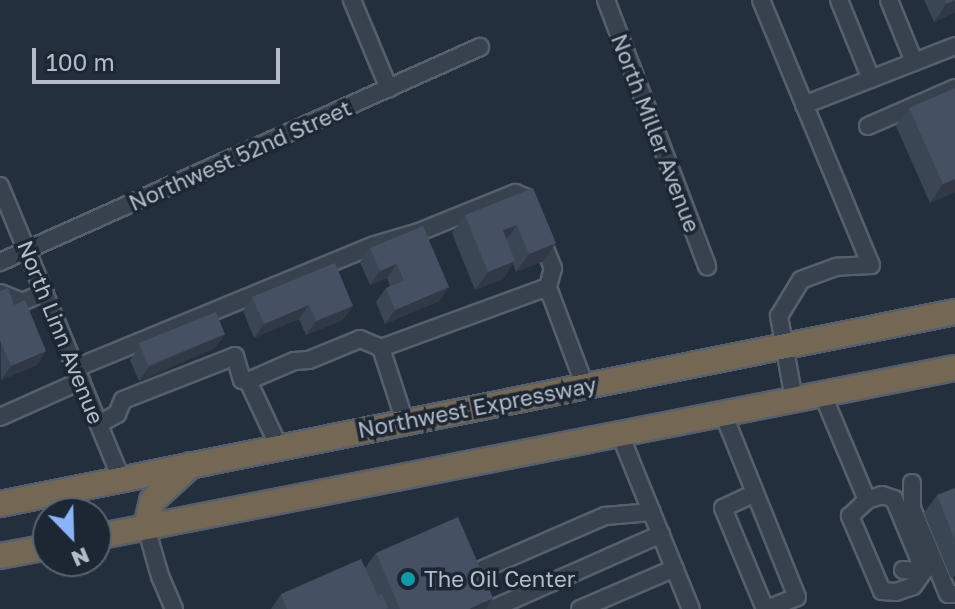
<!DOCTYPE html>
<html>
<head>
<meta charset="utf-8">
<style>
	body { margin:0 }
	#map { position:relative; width:955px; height:609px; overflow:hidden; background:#242f3e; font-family:"Golos Text",sans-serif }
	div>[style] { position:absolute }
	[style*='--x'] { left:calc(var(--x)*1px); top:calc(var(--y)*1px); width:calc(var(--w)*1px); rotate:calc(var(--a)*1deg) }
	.roads { filter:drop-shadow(2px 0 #565f6c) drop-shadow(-2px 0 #565f6c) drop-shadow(0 2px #565f6c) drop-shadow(0 -2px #565f6c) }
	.minor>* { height:16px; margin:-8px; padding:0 8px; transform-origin:8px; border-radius:8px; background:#38414e }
	.highway>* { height:24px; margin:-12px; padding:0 12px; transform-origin:12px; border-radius:12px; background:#746855 }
	.wall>* { inset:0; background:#3b4654 }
	.shaded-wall>* { inset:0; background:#303945 }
	.building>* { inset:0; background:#455162; transform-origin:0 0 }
	.dots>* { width:22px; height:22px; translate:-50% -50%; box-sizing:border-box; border:4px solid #1d2633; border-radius:50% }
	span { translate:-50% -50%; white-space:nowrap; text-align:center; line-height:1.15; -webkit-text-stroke:7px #1d2633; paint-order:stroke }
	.street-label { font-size:22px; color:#b4bcc9 }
	.poi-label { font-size:22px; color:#b4bcc9 }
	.left { translate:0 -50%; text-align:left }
	.north { position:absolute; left:32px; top:497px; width:80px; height:80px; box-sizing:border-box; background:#1d2633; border:2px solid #59626f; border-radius:50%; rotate:157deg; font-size:22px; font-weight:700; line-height:32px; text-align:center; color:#b4bcc9 }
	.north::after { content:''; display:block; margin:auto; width:28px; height:36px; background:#8ab4f8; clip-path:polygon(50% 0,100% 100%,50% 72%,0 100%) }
	.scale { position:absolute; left:32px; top:48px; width:248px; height:36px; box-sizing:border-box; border:4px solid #b4bcc9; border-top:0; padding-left:10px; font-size:24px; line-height:28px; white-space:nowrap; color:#b4bcc9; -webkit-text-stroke:6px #1d2633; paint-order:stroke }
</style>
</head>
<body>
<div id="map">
	<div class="roads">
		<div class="minor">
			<i style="--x:352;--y:0;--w:96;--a:67.4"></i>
			<i style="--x:606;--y:0;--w:285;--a:69.2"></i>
			<i style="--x:761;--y:0;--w:287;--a:67.5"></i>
			<i style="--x:871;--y:265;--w:35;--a:177"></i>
			<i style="--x:836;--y:267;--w:37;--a:160"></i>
			<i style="--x:801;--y:280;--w:42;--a:121.4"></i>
			<i style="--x:779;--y:316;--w:84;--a:79.8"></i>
			<i style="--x:839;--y:0;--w:85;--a:67.9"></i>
			<i style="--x:889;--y:0;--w:67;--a:68"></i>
			<i style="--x:804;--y:105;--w:162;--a:-21.3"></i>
			<i style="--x:868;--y:126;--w:95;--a:-23.6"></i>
			<i style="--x:0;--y:186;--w:316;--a:67.5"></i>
			<i style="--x:540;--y:236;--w:35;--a:68"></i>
			<i style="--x:553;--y:268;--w:23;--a:105"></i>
			<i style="--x:0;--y:262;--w:526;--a:-24.13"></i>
			<i style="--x:0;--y:293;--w:24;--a:22"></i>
			<i style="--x:22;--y:302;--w:25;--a:-23"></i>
			<i style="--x:381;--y:348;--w:78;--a:72"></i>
			<i style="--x:76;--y:368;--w:323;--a:-22.4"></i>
			<i style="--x:375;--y:245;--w:46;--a:-16.5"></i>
			<i style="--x:419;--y:232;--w:104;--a:-22.1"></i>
			<i style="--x:515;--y:193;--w:11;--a:22"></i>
			<i style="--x:525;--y:197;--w:11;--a:68"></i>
			<i style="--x:248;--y:381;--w:73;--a:64.8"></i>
			<i style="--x:822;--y:393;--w:116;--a:67.2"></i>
			<i style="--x:723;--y:413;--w:198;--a:68.1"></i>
			<i style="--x:797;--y:597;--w:32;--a:158"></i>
			<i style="--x:0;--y:417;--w:89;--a:-24"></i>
			<i style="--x:99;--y:424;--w:21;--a:-29"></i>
			<i style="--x:117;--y:414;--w:15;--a:-67"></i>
			<i style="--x:123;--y:400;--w:120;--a:-21.4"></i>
			<i style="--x:235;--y:356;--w:25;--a:74"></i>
			<i style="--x:242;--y:380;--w:6;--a:9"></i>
			<i style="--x:248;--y:381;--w:50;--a:-23.5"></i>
			<i style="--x:294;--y:361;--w:15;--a:-4"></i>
			<i style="--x:309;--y:360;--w:55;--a:-22.4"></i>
			<i style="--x:360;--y:339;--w:23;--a:23"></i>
			<i style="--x:381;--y:348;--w:171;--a:-20.1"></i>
			<i style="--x:542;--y:289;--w:9;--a:27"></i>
			<i style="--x:550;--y:293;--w:99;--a:69.4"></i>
			<i style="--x:619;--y:432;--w:191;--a:67.9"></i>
			<i style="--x:912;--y:483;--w:25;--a:90"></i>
			<i style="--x:912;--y:508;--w:93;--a:67.3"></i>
			<i style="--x:948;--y:594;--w:7;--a:0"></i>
			<i style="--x:753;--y:494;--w:33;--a:155"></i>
			<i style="--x:723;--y:508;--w:109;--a:67.4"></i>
			<i style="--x:146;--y:527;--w:51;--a:74.1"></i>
			<i style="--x:160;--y:576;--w:36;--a:67"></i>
			<i style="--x:903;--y:570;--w:21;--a:3"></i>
			<i style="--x:882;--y:591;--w:82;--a:-113.1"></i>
			<i style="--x:850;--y:516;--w:23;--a:-43"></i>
			<i style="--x:867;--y:500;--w:16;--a:-18"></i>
			<i style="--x:882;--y:495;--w:13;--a:18"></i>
			<i style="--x:894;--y:499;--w:78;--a:67.4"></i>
			<i style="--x:882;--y:591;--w:14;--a:4"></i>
			<i style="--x:896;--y:592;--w:18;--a:-19"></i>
			<i style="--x:913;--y:586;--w:19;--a:-54"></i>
			<i style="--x:464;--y:609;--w:29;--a:-112"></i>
			<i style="--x:453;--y:582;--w:166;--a:-23.5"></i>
			<i style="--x:605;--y:516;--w:47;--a:-4.9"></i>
			<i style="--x:492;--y:609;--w:185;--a:-23.9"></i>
			<i style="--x:580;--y:609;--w:103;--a:-23.3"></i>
		</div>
		<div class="highway">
			<i style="--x:0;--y:504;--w:974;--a:-11.37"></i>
			<i style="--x:146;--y:527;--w:27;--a:-77"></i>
			<i style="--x:152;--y:501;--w:53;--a:-42.7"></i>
			<i style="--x:96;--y:537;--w:875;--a:-11.13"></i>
			<i style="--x:0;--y:556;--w:49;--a:-10.6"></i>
		</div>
	</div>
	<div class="wall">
		<i style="clip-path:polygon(924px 0,955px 0,934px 22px)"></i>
		<i style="clip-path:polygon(955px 88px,955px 192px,930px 203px,896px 126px,909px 108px)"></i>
		<i style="clip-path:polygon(533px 188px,543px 261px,516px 272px,513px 264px,503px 279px,475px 290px,452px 233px,465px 215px)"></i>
		<i style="clip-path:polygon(370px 248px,449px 287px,439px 301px,385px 324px,376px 302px,386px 288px,390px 286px,387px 278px,370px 285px,360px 262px)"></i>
		<i style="clip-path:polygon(335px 263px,343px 320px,306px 335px,299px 319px,254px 338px,243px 311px,252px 297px)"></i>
		<i style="clip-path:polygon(0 291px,14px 305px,46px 351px,37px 365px,1px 380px)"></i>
		<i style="clip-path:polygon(225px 334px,215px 348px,139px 381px,130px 360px,140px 346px)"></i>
		<i style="clip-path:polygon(955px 488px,955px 576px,951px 578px,924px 513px,937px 495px)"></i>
		<i style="clip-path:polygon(376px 553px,486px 609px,271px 609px,281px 594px,365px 568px)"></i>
	</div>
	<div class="shaded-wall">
		<i style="clip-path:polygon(955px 0,955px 13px,934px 22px,946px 4px)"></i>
		<i style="clip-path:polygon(955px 179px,955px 192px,930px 203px,943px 184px)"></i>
		<i style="clip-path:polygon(517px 225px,504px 243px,503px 230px)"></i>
		<i style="clip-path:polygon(556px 243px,543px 261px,516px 272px,529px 254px)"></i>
		<i style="clip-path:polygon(515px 261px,503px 279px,475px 290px,488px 272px)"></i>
		<i style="clip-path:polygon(397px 264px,387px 278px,370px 285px,380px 271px)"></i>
		<i style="clip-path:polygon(449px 287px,439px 301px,385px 324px,395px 310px)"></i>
		<i style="clip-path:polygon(309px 305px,299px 319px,254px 338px,264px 324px)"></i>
		<i style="clip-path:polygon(353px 306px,343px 320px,306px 335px,316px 321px)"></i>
		<i style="clip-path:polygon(225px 334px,215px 348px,139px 381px,149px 367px)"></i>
		<i style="clip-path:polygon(46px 351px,37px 365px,1px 380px,11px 366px)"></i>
		<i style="clip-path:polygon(493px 598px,486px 609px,469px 609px)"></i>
	</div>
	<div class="building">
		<i style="clip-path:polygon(945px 0,955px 0,946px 4px)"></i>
		<i style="clip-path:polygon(955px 88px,955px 179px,943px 184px,909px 108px)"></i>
		<i style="clip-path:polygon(533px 188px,556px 243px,529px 254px,517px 225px,503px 230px,515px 261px,488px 272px,465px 215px)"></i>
		<i style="clip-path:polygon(423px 226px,449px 287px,395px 310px,386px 288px,404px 281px,397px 264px,380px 271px,370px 248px)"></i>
		<i style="clip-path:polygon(335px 263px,353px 306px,316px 321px,309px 305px,264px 324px,252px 297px)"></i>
		<i style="clip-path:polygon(8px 288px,14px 305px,25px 300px,46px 351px,11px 366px,0 340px,0 291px)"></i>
		<i style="left:216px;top:312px;width:24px;height:83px;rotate:68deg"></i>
		<i style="clip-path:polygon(955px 488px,955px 540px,937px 495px)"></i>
		<i style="clip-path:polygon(458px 517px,493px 598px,469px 609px,400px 609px,376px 553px)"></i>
		<i style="clip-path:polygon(361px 559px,384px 609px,287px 609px,281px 594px)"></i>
		<i style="clip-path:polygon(382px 594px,388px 608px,385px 609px,384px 609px,378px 596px)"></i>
	</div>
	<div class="dots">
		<i style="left:408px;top:579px;background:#0f9aa8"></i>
	</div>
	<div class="street-label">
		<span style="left:656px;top:133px;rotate:69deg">North Miller Avenue</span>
		<span style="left:240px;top:155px;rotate:-24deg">Northwest 52nd Street</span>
		<span style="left:61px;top:332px;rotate:68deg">North Linn Avenue</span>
		<span style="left:477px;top:407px;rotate:-11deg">Northwest Expressway</span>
	</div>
	<div class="poi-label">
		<span class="left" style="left:424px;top:579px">The Oil Center</span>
	</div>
	<div class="north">N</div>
	<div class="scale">100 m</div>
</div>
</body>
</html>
